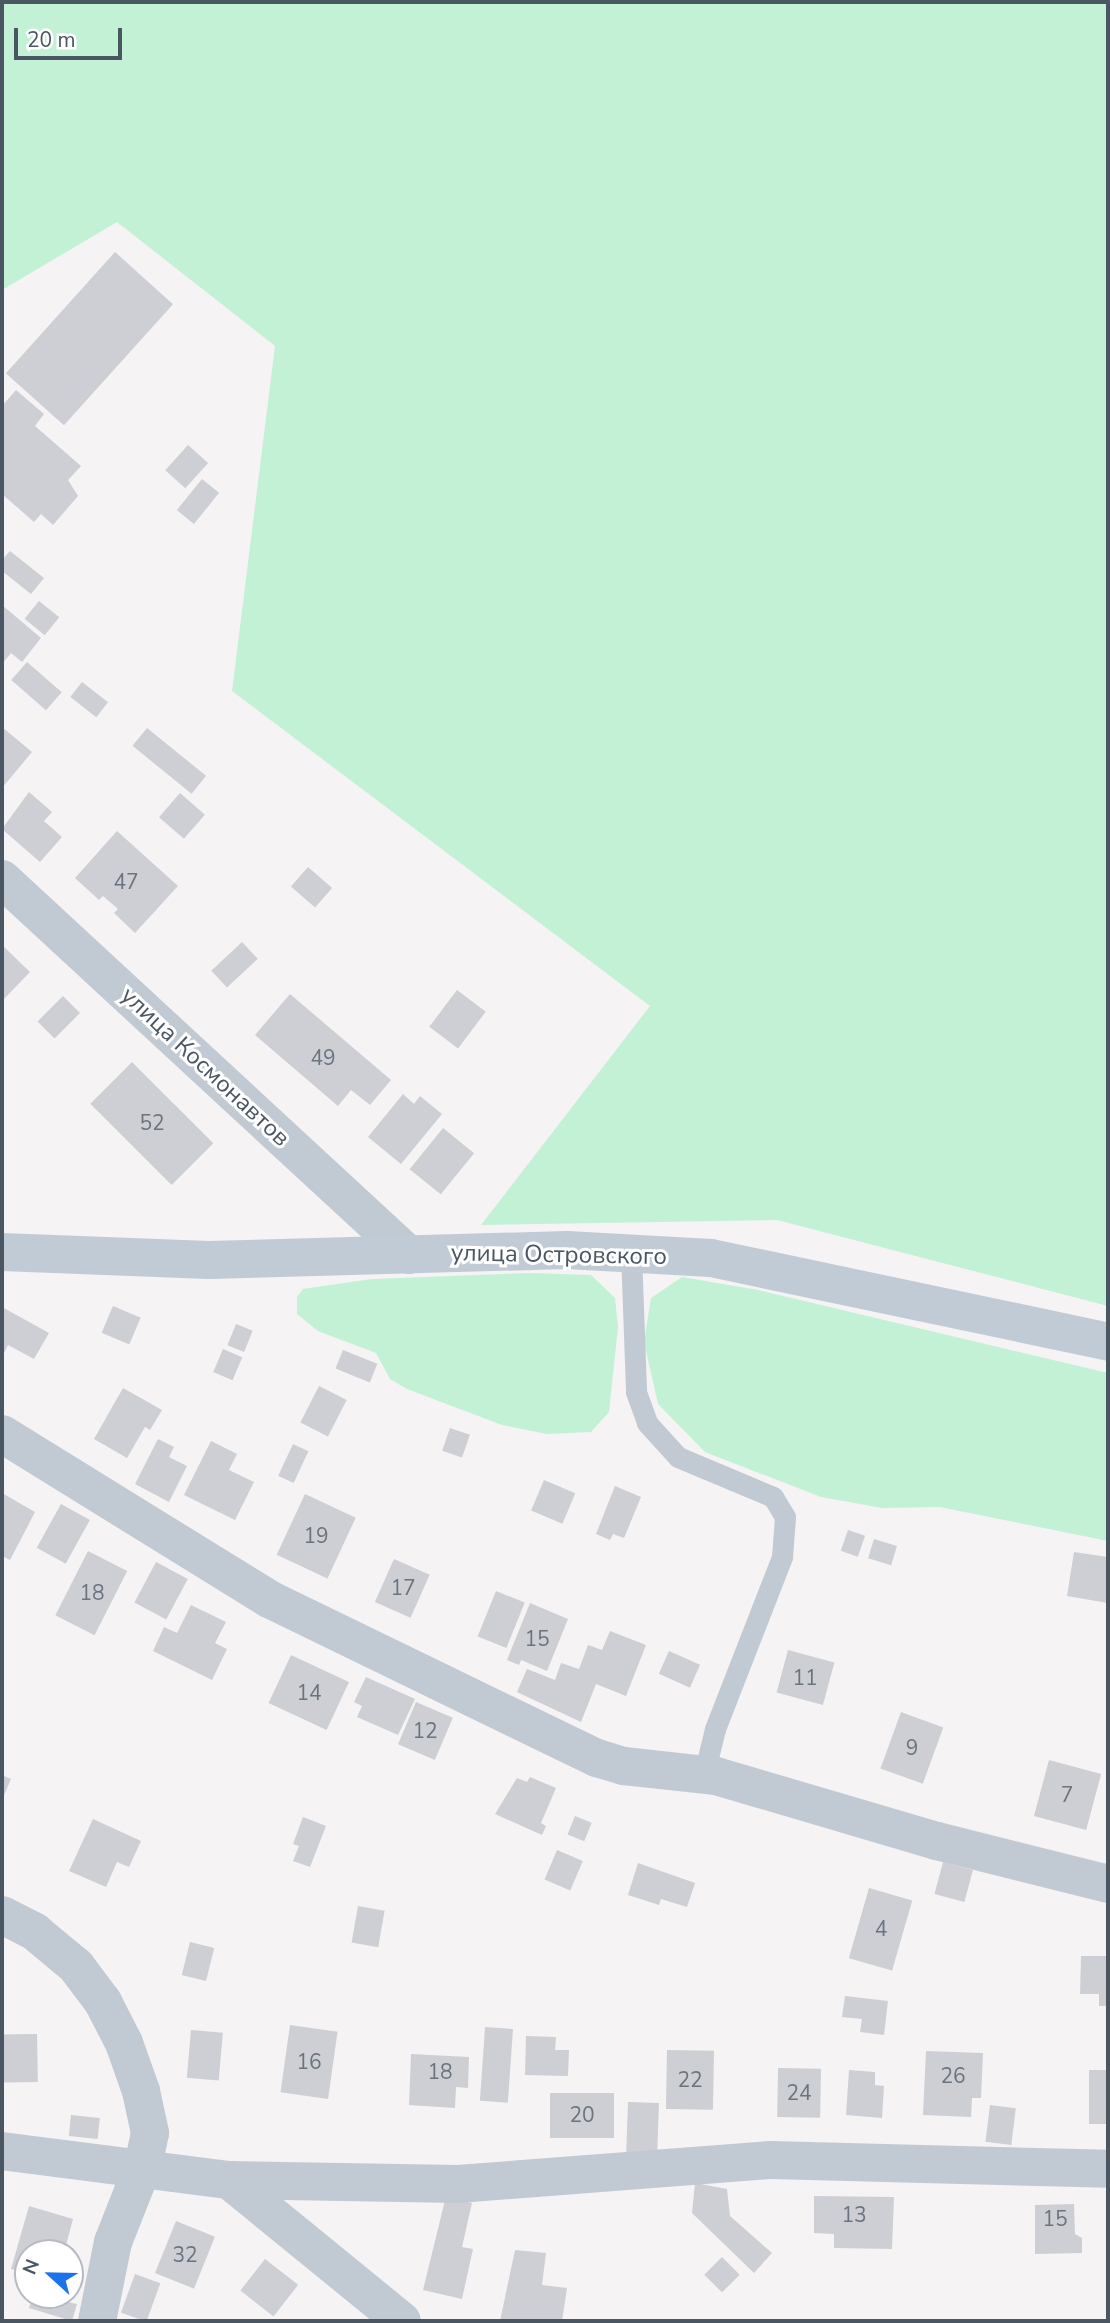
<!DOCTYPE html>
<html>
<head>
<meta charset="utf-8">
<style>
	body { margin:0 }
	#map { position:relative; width:1110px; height:2323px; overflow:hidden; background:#f5f3f3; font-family:"Nunito Sans",sans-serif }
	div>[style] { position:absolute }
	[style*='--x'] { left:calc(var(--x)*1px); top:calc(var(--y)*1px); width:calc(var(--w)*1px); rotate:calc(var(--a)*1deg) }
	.green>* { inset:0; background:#c3f1d5 }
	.building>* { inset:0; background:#cdcfd5; transform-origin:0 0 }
	.lane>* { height:21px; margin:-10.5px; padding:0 10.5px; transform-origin:10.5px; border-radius:10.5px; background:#c1cad2 }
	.street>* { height:38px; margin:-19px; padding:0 19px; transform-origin:19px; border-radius:19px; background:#c1cad2 }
	.secondary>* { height:38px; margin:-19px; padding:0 19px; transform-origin:19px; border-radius:19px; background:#c1cbd6 }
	span { translate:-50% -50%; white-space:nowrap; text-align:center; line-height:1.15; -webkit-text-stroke:6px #fff; paint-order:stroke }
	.number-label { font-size:21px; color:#6b747e }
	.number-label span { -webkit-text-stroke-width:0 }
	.street-label { font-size:24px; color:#4a5661 }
	.frame { position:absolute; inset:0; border:4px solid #4a5661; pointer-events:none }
	.north { position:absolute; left:14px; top:2239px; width:70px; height:70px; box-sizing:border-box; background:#fff; border:2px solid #b7bbc0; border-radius:50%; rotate:292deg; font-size:19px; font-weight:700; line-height:28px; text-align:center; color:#4a5661 }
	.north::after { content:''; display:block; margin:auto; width:24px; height:32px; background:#1a73e8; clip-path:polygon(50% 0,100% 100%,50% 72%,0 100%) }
	.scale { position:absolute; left:14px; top:28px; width:108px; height:32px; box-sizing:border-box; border:4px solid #4a5661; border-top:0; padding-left:9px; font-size:21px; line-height:24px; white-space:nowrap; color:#4a5661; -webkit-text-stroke:5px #fff; paint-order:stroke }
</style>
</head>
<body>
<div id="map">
	<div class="green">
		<i style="clip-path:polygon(2px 2px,1108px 2px,1108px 1306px,777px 1220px,481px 1225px,650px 1006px,232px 691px,275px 346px,117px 222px,2px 290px)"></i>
		<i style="clip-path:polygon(529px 1273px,591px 1275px,615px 1298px,618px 1327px,609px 1412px,591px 1432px,547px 1434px,502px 1425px,407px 1389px,390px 1379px,376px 1353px,318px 1331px,297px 1314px,297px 1297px,303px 1289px,372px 1279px)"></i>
		<i style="clip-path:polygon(682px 1277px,758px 1290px,1108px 1373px,1108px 1541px,940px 1507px,882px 1508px,821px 1497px,705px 1452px,658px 1404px,644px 1342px,651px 1298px)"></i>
	</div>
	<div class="building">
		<i style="left:115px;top:252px;width:78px;height:163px;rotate:42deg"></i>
		<i style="clip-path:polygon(16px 390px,44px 414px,35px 426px,81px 466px,68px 480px,78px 496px,53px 525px,41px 514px,34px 522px,2px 494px,2px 406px)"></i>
		<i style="left:188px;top:445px;width:27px;height:34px;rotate:42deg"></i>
		<i style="left:202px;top:479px;width:22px;height:40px;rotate:39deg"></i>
		<i style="clip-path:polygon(10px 551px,44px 578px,31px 594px,2px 571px,2px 560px)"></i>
		<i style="left:39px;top:601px;width:26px;height:23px;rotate:39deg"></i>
		<i style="clip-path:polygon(2px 605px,41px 638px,22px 662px,11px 653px,2px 664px)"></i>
		<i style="left:27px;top:662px;width:46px;height:24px;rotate:41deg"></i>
		<i style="left:82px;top:682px;width:33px;height:19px;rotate:38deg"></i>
		<i style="clip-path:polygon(2px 727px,32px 752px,2px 788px)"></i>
		<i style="left:147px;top:728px;width:76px;height:23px;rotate:39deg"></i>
		<i style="clip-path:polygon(29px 792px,52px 812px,44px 821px,62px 837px,40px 862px,2px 829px)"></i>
		<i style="left:180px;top:793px;width:33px;height:32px;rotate:41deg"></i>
		<i style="clip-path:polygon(117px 831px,178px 886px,135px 933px,114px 913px,118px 909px,103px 896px,99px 900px,75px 878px)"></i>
		<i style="left:308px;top:867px;width:32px;height:26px;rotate:41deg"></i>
		<i style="left:242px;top:942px;width:23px;height:42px;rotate:47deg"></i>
		<i style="clip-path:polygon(2px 945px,30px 972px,2px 1001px)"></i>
		<i style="left:457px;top:990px;width:36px;height:46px;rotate:37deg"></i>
		<i style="clip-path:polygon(290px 994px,391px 1080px,370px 1105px,351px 1090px,338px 1106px,255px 1035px)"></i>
		<i style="left:63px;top:996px;width:24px;height:36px;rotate:45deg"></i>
		<i style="left:132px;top:1062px;width:115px;height:59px;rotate:45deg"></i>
		<i style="clip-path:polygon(403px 1094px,414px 1104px,420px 1096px,442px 1114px,401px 1164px,368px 1137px)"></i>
		<i style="left:443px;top:1128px;width:40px;height:53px;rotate:39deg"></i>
		<i style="left:113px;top:1306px;width:30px;height:29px;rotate:23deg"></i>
		<i style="clip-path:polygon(2px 1307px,49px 1333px,34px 1359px,8px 1345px,2px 1357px)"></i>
		<i style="left:236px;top:1324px;width:18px;height:23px;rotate:22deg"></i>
		<i style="left:223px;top:1349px;width:21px;height:25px;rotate:23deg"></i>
		<i style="left:343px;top:1350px;width:37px;height:20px;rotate:22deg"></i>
		<i style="left:319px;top:1386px;width:31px;height:41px;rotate:27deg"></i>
		<i style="clip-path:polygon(123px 1388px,162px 1410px,150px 1430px,145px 1427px,127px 1458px,94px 1439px)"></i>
		<i style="left:450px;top:1428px;width:21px;height:24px;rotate:19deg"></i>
		<i style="clip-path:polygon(158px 1439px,174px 1447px,169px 1457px,187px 1466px,169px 1502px,135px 1484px)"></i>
		<i style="clip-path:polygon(211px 1441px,237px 1454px,229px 1470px,254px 1482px,235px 1520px,184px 1495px)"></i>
		<i style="left:293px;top:1444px;width:17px;height:35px;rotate:25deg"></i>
		<i style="left:544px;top:1480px;width:34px;height:33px;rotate:23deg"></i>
		<i style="clip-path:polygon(615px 1486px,641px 1497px,624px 1538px,613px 1534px,610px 1540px,596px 1534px)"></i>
		<i style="clip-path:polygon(2px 1493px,35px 1512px,10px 1560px,2px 1556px)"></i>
		<i style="left:305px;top:1494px;width:56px;height:67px;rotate:25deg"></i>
		<i style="left:61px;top:1504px;width:33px;height:50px;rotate:29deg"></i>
		<i style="left:848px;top:1530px;width:18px;height:22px;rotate:19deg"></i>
		<i style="left:874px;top:1539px;width:24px;height:20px;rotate:17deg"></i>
		<i style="left:88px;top:1551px;width:44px;height:72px;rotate:27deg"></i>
		<i style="clip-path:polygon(1074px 1552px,1108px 1557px,1108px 1603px,1067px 1596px)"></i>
		<i style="left:394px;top:1559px;width:39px;height:47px;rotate:24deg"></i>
		<i style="left:156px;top:1562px;width:36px;height:46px;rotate:28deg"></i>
		<i style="left:496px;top:1591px;width:31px;height:49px;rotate:22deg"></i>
		<i style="clip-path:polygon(530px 1603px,568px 1619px,547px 1671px,521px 1660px,519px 1665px,507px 1660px)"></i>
		<i style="clip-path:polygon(191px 1605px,226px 1622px,215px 1643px,227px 1649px,212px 1680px,153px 1651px,164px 1627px,177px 1633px)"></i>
		<i style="clip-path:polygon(610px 1631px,646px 1645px,626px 1696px,596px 1684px,581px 1722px,517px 1692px,527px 1669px,555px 1680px,561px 1663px,579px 1669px,588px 1645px,602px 1650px)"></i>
		<i style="left:788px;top:1650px;width:48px;height:44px;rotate:15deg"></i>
		<i style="left:669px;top:1651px;width:34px;height:25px;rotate:24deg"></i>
		<i style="left:291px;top:1655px;width:64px;height:53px;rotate:25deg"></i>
		<i style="clip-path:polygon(366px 1677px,415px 1699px,398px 1735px,357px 1717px,362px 1706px,354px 1702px)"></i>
		<i style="left:416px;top:1702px;width:40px;height:46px;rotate:23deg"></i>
		<i style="left:901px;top:1712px;width:45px;height:60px;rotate:20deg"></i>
		<i style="left:1049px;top:1760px;width:54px;height:58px;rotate:15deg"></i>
		<i style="clip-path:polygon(2px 1775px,11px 1779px,2px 1800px)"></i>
		<i style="clip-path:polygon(530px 1777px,556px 1788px,541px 1823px,546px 1826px,542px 1835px,495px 1814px,517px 1778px,527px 1782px)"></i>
		<i style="left:575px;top:1816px;width:18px;height:20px;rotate:22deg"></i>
		<i style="clip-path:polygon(303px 1817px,326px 1826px,310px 1867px,293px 1861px,299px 1846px,293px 1844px)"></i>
		<i style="clip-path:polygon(93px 1819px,141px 1841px,129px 1867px,117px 1862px,106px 1887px,69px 1871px)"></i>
		<i style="left:557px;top:1850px;width:28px;height:32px;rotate:23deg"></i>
		<i style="left:943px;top:1862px;width:31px;height:33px;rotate:15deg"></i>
		<i style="clip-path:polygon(638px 1863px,695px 1883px,687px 1907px,661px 1899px,659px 1905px,628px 1895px)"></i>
		<i style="left:869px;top:1888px;width:45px;height:73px;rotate:16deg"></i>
		<i style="left:358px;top:1906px;width:27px;height:37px;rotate:10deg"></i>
		<i style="left:190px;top:1942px;width:25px;height:34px;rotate:14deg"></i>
		<i style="clip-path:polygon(1081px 1956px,1108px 1956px,1108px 2006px,1099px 2006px,1099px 1994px,1080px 1994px)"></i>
		<i style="clip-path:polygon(845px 1996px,888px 2001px,884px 2035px,860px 2032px,862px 2019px,842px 2017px)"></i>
		<i style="left:290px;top:2025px;width:48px;height:68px;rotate:8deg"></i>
		<i style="left:513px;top:2029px;width:74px;height:28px;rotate:94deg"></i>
		<i style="left:191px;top:2030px;width:32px;height:48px;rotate:5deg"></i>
		<i style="left:37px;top:2034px;width:48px;height:35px;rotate:89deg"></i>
		<i style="clip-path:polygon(526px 2036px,556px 2037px,555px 2050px,569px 2050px,568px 2076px,525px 2075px)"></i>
		<i style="left:667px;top:2050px;width:47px;height:59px;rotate:1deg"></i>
		<i style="clip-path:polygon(926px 2051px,983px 2053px,981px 2098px,972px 2098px,971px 2117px,923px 2115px)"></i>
		<i style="clip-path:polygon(411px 2054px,469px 2057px,468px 2088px,456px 2087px,455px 2108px,409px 2105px)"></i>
		<i style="left:778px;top:2068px;width:43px;height:49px;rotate:1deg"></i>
		<i style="clip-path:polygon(849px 2070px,875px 2072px,875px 2085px,884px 2086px,882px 2118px,846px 2115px)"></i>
		<i style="left:1089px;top:2070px;width:19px;height:54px"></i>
		<i style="left:550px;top:2093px;width:64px;height:45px"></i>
		<i style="left:628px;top:2102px;width:31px;height:52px;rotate:2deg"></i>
		<i style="left:990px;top:2105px;width:26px;height:37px;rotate:7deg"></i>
		<i style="left:71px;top:2115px;width:29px;height:21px;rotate:6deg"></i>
		<i style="clip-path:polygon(695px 2183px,727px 2189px,730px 2216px,772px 2253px,754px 2273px,692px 2213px)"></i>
		<i style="clip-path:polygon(446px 2196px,472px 2203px,462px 2247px,473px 2249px,462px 2299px,423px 2290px)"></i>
		<i style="clip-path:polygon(814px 2196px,894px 2197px,892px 2249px,834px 2248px,834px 2234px,814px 2233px)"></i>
		<i style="clip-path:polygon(1074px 2204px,1075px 2234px,1082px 2238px,1082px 2253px,1035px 2254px,1035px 2205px)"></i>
		<i style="clip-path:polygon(29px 2206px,73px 2219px,64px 2253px,28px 2253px,28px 2273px,11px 2269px)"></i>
		<i style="left:176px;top:2221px;width:42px;height:56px;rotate:22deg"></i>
		<i style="clip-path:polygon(515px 2250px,546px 2253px,542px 2285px,567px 2288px,562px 2321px,500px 2321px)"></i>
		<i style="left:722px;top:2257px;width:25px;height:25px;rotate:45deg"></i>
		<i style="left:265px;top:2259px;width:42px;height:40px;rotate:38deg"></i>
		<i style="left:135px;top:2274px;width:27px;height:41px;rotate:20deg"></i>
		<i style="clip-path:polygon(33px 2295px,77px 2304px,72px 2321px,29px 2308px)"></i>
	</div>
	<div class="lane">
		<i style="--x:631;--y:1253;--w:139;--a:87.9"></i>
		<i style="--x:636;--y:1392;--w:33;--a:70"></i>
		<i style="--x:647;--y:1423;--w:46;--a:47.6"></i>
		<i style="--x:678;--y:1457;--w:103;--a:22.8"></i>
		<i style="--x:773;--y:1497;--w:23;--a:59"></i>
		<i style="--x:785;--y:1517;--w:40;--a:94.3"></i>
		<i style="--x:782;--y:1557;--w:185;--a:111.3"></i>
		<i style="--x:715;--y:1729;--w:46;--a:103.7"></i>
	</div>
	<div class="street">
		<i style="--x:2;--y:879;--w:554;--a:42.73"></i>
		<i style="--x:2;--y:1434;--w:314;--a:31.7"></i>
		<i style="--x:269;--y:1599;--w:365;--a:25.9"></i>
		<i style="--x:597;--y:1758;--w:28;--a:17"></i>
		<i style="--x:624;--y:1766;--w:93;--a:6.2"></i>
		<i style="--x:716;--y:1776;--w:230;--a:16.4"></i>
		<i style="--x:937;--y:1841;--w:176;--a:14.1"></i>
		<i style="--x:2;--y:1915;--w:37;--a:27"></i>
		<i style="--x:35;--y:1932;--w:53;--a:39.7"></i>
		<i style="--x:76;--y:1966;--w:45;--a:53.1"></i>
		<i style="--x:103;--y:2002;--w:46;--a:62.9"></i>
		<i style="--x:124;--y:2043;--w:51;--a:70.5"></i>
		<i style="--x:141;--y:2091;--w:43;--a:77.9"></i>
		<i style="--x:150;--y:2133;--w:34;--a:102"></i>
		<i style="--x:143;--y:2166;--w:82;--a:111.5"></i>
		<i style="--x:113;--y:2242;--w:81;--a:101.4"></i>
		<i style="--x:2;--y:2151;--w:229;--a:7.3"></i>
		<i style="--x:229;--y:2180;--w:229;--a:1"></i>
		<i style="--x:458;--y:2184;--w:314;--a:-4.4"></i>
		<i style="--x:771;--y:2160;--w:337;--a:1.5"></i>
		<i style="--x:229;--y:2180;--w:223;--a:39.2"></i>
	</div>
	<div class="secondary">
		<i style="--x:2;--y:1252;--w:207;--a:2.2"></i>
		<i style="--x:209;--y:1260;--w:358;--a:-1.6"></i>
		<i style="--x:567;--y:1250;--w:144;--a:3.2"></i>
		<i style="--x:711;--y:1258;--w:406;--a:11.9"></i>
	</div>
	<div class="number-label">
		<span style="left:126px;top:882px">47</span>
		<span style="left:323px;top:1058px">49</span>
		<span style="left:152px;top:1123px">52</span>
		<span style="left:316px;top:1536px">19</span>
		<span style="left:403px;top:1588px">17</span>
		<span style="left:92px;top:1593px">18</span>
		<span style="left:537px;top:1639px">15</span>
		<span style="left:805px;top:1678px">11</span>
		<span style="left:309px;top:1693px">14</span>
		<span style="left:425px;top:1731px">12</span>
		<span style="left:912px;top:1748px">9</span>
		<span style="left:1067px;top:1795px">7</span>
		<span style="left:881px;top:1929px">4</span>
		<span style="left:309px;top:2062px">16</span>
		<span style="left:440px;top:2072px">18</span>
		<span style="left:953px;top:2076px">26</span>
		<span style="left:690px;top:2080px">22</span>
		<span style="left:799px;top:2093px">24</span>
		<span style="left:582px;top:2115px">20</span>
		<span style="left:854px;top:2215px">13</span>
		<span style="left:1055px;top:2219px">15</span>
		<span style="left:185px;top:2255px">32</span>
	</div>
	<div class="street-label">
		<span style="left:205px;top:1067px;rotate:43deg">улица Космонавтов</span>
		<span style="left:559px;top:1255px;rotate:1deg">улица Островского</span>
	</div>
	<div class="frame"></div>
	<div class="north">N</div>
	<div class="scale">20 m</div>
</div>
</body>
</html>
